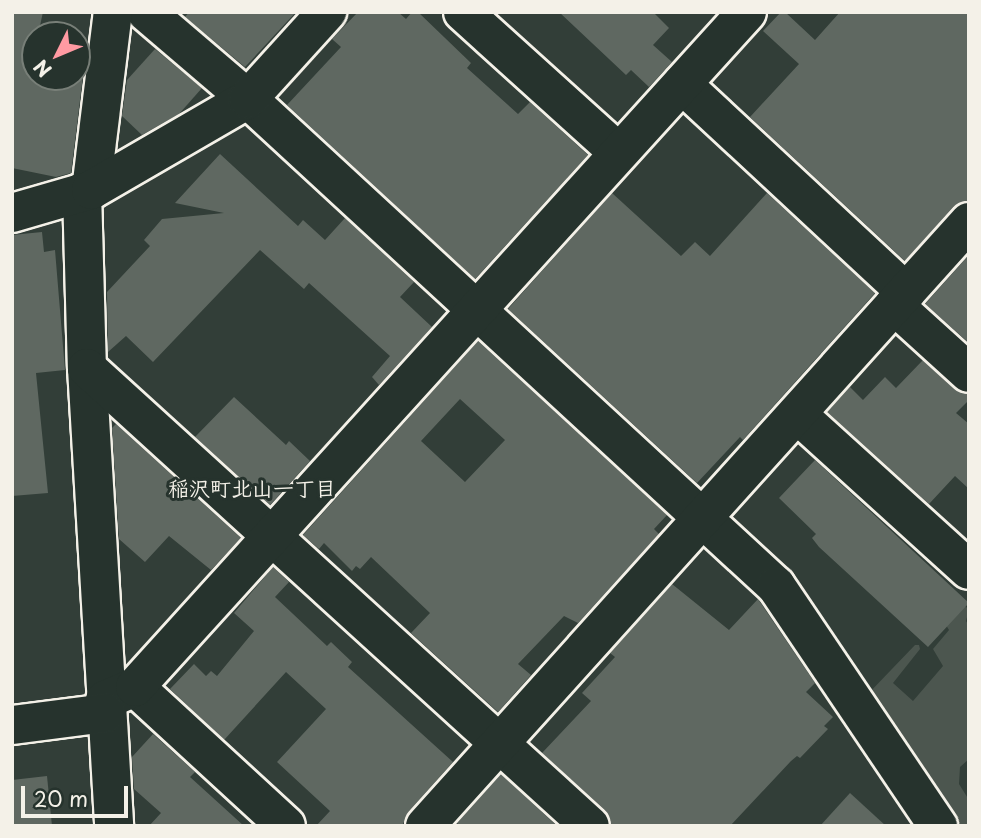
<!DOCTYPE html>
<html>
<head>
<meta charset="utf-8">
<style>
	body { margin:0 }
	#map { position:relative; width:981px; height:838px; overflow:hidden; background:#323e38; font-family:"Playpen Sans","Klee One",sans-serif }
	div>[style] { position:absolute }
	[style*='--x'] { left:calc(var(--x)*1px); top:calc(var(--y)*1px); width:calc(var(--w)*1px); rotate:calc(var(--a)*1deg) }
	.green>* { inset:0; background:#4c564f }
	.building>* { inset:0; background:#5f6861 }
	.roads { filter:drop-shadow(2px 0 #f4f1e8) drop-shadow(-2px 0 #f4f1e8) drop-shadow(0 2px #f4f1e8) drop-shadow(0 -2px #f4f1e8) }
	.minor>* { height:38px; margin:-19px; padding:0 19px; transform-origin:19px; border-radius:19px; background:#26332d }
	span { translate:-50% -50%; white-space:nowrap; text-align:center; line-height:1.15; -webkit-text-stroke:6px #26332d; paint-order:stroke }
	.neighbourhood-label { font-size:21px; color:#f4f1e8; font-weight:700 }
	.frame { position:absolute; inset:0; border:14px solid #f4f1e8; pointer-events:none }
	.north { position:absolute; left:21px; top:21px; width:70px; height:70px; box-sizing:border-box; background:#26332d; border:2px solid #787f78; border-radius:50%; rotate:227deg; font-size:19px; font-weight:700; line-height:28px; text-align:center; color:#f4f1e8 }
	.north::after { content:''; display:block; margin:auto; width:24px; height:32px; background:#ff9aa2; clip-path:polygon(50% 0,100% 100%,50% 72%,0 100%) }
	.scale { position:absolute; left:21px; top:786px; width:107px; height:32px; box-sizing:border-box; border:4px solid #f4f1e8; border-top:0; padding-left:9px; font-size:21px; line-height:24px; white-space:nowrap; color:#f4f1e8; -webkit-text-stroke:5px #26332d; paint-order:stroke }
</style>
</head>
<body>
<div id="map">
	<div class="green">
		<i style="clip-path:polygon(958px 602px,969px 609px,966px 621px,969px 626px,969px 759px,960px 767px,959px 784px,969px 800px,969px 826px,948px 826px,867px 695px,915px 645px,919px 645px,920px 649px,893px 683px,913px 701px,943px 666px,933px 649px,949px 630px,943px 620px)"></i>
	</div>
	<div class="building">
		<i style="clip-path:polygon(12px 12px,43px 12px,38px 35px,35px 35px,35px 77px,77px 77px,77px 49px,86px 51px,71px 173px,56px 177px,12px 168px)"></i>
		<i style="clip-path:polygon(189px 12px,296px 12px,245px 67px,185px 17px)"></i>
		<i style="clip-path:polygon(358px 12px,398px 12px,406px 19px,412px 12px,418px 12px,471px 63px,467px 68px,518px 114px,530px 102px,588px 155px,475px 279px,287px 105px,341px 47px,332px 39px)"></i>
		<i style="clip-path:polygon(559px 12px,653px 12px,669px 28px,653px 45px,672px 62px,649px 87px,631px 70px,626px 75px)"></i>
		<i style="clip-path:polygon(781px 12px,785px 12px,815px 40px,840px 12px,969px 12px,969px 201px,953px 207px,905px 261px,750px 117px,799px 64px,763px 31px)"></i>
		<i style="clip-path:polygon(155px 49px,202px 88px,179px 114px,142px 135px,122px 116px,127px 80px)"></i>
		<i style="clip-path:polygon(220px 154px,298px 226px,303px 220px,325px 240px,345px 218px,414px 282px,400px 297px,432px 327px,379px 385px,372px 377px,390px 356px,309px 283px,304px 289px,260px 250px,153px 362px,126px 336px,108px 352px,107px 292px,150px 246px,144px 240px,162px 219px,224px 213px,175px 203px)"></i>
		<i style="clip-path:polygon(612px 193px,681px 256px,695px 242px,710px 256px,767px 193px,875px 293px,743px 440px,740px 437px,697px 483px,508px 309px)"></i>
		<i style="clip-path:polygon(42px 232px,44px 252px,55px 250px,65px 370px,36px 373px,48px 493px,12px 496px,12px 235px)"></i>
		<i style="clip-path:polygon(969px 255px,969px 343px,925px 304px)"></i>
		<i style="clip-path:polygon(evenodd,478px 341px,667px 515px,654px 529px,659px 534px,578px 623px,564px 616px,518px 664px,531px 675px,498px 712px,411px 633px,430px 613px,371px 557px,360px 569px,356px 566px,352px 571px,324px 543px,319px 549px,303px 535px,478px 341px,460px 399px,505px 440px,465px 482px,421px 441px,460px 399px)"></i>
		<i style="clip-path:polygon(923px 360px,954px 389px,969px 394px,969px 400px,956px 413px,969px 424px,969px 489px,955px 476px,929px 504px,827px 412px,850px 387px,863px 400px,885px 377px,896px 388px)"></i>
		<i style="clip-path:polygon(234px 397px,286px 445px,289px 441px,310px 461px,270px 505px,195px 437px)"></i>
		<i style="clip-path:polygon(116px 424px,241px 538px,211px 570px,169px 536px,145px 562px,119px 539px,112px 428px)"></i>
		<i style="clip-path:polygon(815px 460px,969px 603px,928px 647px,819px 547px,812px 538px,816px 534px,779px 498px)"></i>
		<i style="clip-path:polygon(273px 567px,289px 582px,275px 597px,327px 646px,331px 642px,352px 662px,348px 667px,453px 762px,409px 811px,402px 826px,316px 826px,330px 811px,277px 762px,326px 709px,286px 672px,224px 740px,170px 689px,194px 664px,206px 676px,211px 671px,217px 676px,254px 631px,234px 613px)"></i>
		<i style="clip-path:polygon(672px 584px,729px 630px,758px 599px,815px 683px,806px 692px,833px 717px,824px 726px,828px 729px,800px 758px,797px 756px,791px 761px,730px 826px,611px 826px,605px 810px,542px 753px,591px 701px,582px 693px,615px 657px,610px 653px)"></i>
		<i style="clip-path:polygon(153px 734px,195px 772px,190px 777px,244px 826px,149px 826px,161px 813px,134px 789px,132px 757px)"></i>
		<i style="clip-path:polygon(501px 774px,557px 826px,460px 826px,457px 823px)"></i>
		<i style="clip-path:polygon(47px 776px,52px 826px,12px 826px,12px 780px)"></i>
		<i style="clip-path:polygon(850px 793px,886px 826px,820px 826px)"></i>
	</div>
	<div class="roads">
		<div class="minor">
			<i style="--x:146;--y:12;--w:134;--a:40.5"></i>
			<i style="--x:248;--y:99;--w:718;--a:42.69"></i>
			<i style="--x:776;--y:586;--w:290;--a:56"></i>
			<i style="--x:463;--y:12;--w:210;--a:42.1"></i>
			<i style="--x:682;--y:84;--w:306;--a:42.9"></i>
			<i style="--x:91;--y:190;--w:179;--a:-83"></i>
			<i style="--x:82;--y:192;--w:176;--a:88.4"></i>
			<i style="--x:87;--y:368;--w:459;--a:86.6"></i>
			<i style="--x:12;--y:213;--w:82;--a:-16.2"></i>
			<i style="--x:91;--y:190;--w:181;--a:-30.1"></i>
			<i style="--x:248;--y:99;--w:118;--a:-47.8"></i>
			<i style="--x:894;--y:305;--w:101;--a:42.2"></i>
			<i style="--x:87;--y:368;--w:680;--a:42.32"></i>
			<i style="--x:797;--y:414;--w:232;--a:42.2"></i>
			<i style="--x:135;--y:687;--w:205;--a:42.6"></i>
			<i style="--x:105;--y:700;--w:33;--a:-23"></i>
			<i style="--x:135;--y:687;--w:911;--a:-47.8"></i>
			<i style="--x:12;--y:725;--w:95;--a:-7.3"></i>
			<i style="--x:425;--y:826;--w:813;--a:-47.99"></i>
		</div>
	</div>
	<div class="neighbourhood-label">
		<span style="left:252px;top:487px">稲沢町北山一丁目</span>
	</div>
	<div class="frame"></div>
	<div class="north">N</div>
	<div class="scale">20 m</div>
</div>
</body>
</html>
